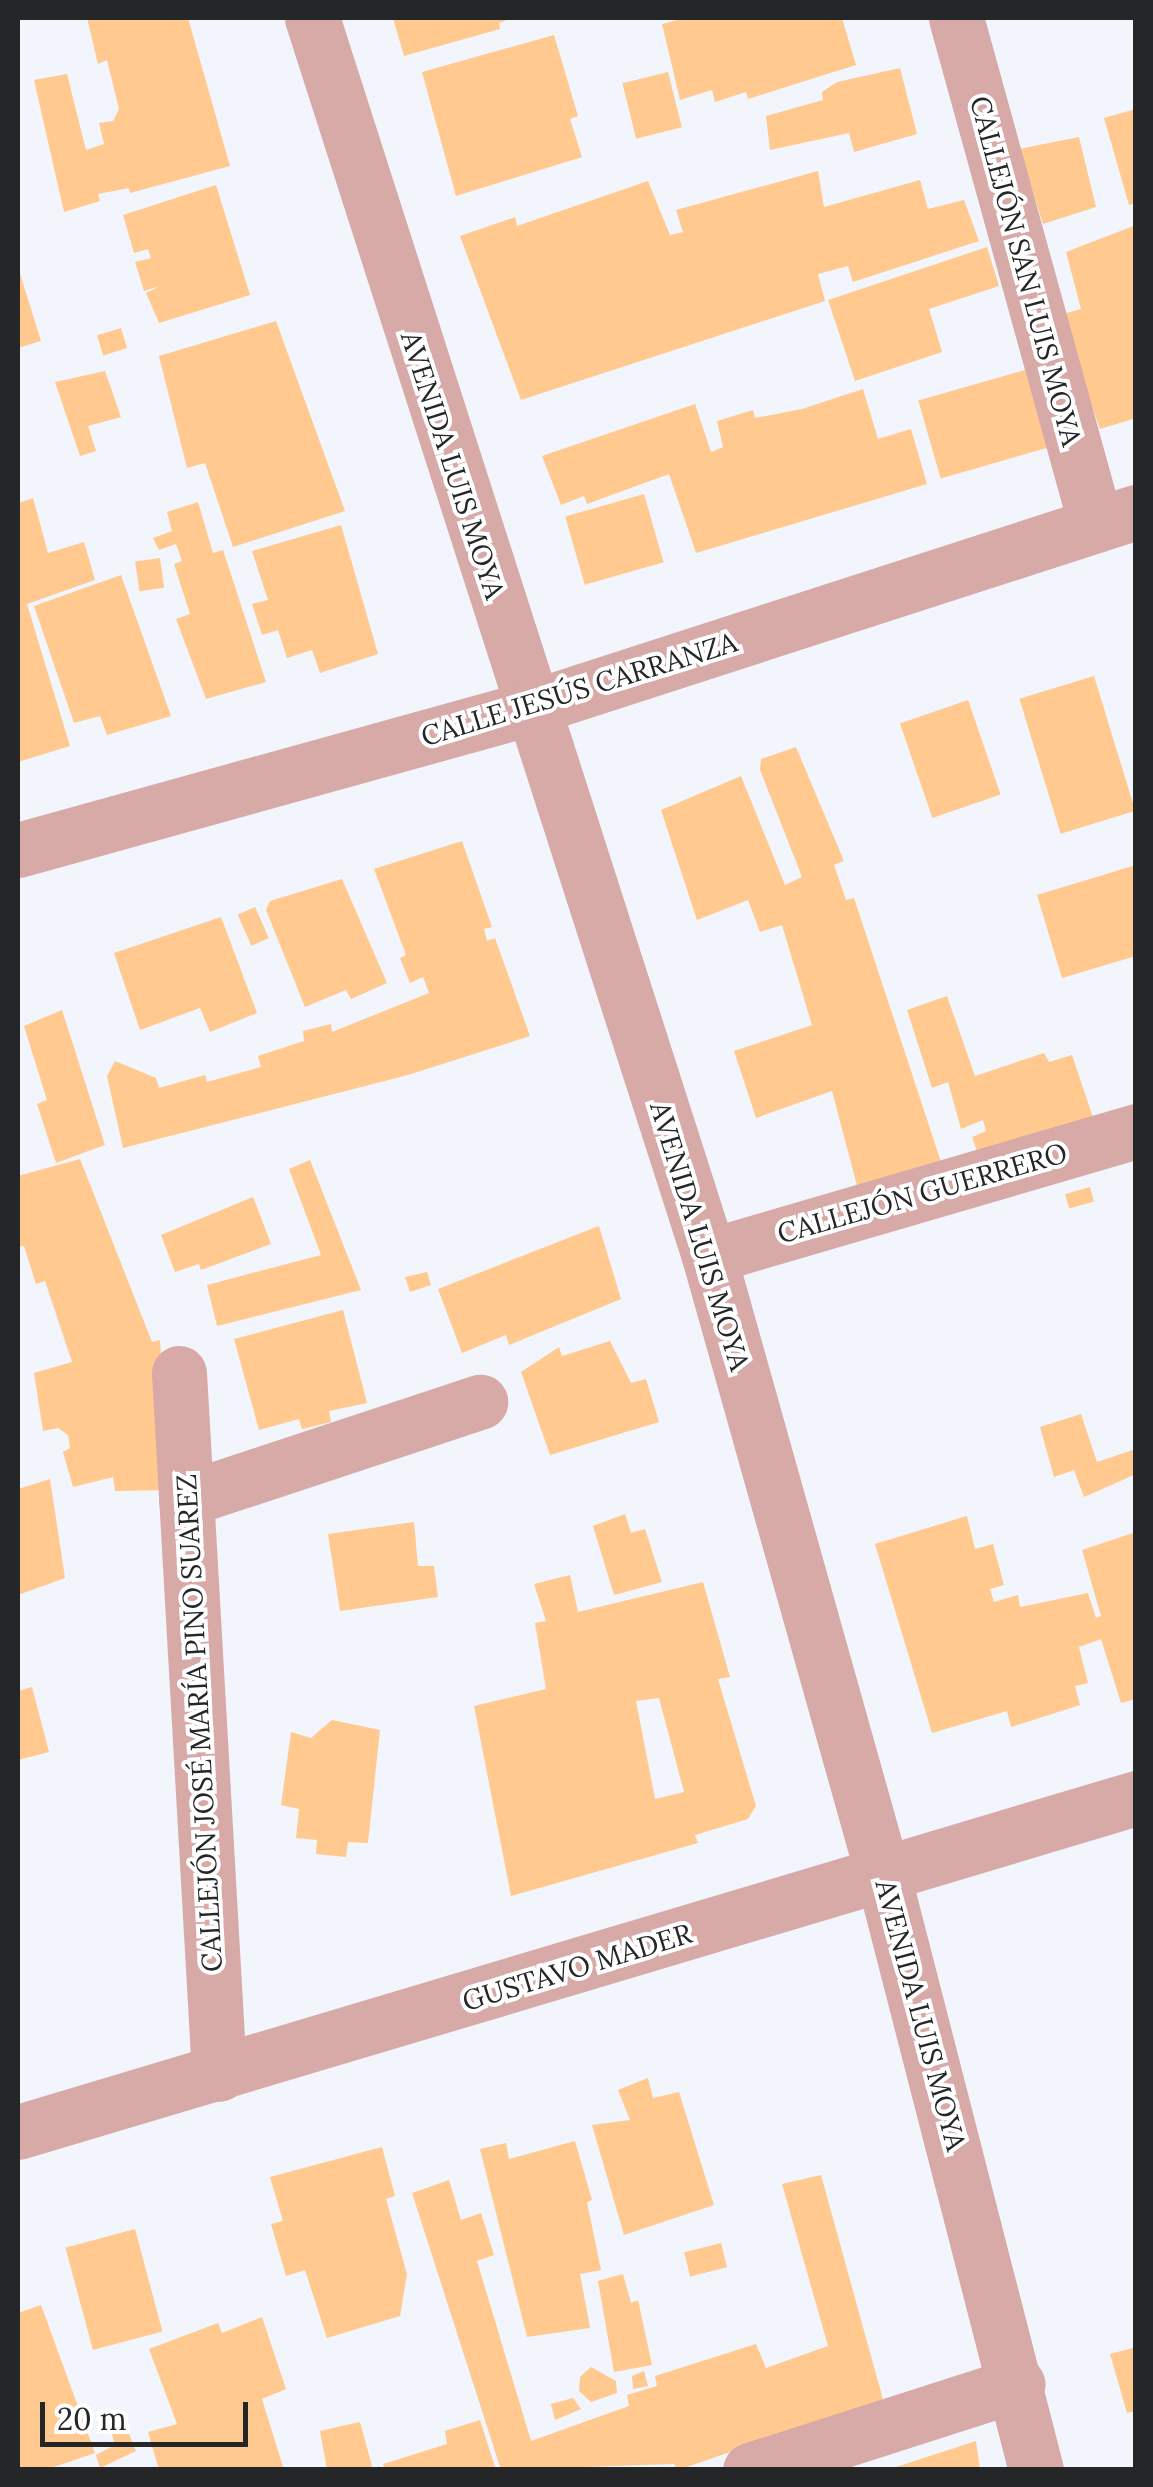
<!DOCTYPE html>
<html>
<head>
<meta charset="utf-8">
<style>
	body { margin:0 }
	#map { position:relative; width:1153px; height:2487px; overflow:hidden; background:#f2f6fc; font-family:Lora,serif }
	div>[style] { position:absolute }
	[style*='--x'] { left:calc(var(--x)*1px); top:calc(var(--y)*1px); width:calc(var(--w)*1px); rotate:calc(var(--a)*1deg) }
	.building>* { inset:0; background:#ffc98f; transform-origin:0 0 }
	.minor>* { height:55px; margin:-27.5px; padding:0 27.5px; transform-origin:27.5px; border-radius:27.5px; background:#d7a9a7 }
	span { translate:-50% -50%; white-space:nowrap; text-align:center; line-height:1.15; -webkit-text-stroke:8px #fff; paint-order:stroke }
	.street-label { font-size:28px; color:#252628 }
	.frame { position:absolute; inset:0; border:20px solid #252628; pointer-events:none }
	.scale { position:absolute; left:40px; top:2402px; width:208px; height:45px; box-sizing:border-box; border:5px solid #252628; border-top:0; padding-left:12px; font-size:30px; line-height:35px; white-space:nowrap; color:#252628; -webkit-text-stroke:8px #fff; paint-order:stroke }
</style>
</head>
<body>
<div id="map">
	<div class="building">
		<i style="clip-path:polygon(87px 18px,188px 18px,230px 166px,130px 193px,129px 188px,98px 194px,100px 201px,64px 212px,34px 80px,67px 74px,86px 150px,104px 144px,99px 123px,113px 121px,119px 109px,107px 60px,98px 64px)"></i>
		<i style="clip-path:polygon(393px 18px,513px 18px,499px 23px,500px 29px,404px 56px)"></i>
		<i style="clip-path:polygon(685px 18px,842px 18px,856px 65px,748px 99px,746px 92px,715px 102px,712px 90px,680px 100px,662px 24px)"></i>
		<i style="clip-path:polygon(554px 35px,578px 116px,570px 119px,582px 157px,456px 196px,422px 72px)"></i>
		<i style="clip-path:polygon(900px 68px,917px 134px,854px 152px,849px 133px,770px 150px,766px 116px,823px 100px,822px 92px,837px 82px)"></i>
		<i style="left:668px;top:72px;width:57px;height:47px;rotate:76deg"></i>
		<i style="clip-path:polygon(1136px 109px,1136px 203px,1129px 205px,1104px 118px)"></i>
		<i style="clip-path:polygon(1079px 137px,1096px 207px,1043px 224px,1019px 149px)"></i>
		<i style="clip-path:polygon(818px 171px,824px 207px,920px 180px,928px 209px,964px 200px,979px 241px,853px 282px,848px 266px,818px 274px,825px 301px,521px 400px,460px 236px,515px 217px,517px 226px,648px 181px,670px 235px,683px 232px,676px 210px)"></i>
		<i style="clip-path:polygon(216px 185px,250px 295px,159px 323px,146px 293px,160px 286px,144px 291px,135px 262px,151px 258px,148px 249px,134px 253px,123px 215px)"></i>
		<i style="clip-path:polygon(1136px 225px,1136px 418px,1100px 429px,1060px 315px,1081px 309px,1066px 252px)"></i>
		<i style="clip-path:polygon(987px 247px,999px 286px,929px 309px,942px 352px,855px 381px,828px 300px)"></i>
		<i style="clip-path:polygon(18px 267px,41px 341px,18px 348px)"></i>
		<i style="clip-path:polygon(276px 321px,345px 511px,233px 547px,205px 463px,187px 468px,159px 356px)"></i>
		<i style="left:121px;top:328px;width:21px;height:25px;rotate:73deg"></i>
		<i style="left:1025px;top:370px;width:81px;height:111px;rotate:74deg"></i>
		<i style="clip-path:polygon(105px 371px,121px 417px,88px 426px,96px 451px,80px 456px,55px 382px)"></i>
		<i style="clip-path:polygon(863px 389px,878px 439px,911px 429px,927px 484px,696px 553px,669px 474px,587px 504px,584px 496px,561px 505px,542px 456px,695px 404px,711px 452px,723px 447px,717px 421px,753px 410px,755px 418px,802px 409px)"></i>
		<i style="left:644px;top:494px;width:71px;height:82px;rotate:74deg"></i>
		<i style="clip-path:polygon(33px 498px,48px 553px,84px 542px,95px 580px,27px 604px,70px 746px,18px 762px,18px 503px)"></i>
		<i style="clip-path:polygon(198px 502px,213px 553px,223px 550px,266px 682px,206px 699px,176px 619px,190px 614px,174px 564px,182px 561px,176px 544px,159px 550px,153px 538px,172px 531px,167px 512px)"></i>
		<i style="clip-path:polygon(341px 525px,378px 654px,320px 673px,312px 650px,287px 658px,278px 630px,262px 635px,252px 604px,268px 600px,252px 551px)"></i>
		<i style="left:160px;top:558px;width:30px;height:25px;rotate:82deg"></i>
		<i style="clip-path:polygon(121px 575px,171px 716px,107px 735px,100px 716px,74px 723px,34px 606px)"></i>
		<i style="left:1094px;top:676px;width:141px;height:78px;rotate:73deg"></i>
		<i style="left:968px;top:700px;width:100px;height:72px;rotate:71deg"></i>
		<i style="clip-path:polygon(796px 747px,844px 861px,834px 865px,846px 900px,854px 898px,943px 1168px,861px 1201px,832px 1091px,756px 1118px,734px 1051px,812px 1025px,782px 925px,760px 932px,748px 900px,697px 920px,661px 810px,741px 776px,785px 885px,802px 877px,760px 770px,761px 759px)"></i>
		<i style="clip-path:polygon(462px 841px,492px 927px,484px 929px,487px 941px,495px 938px,530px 1036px,408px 1075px,123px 1148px,107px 1076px,115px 1061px,156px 1078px,159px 1088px,205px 1075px,207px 1082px,261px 1067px,258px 1056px,304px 1041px,303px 1031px,331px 1024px,332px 1032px,429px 993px,423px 977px,410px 983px,400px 958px,406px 955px,374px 869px)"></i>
		<i style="clip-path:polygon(1136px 865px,1136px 956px,1062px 978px,1037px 895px)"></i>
		<i style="clip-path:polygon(342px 879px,387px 983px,351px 999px,346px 990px,305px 1007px,266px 910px,270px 901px)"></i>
		<i style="left:255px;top:907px;width:34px;height:19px;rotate:66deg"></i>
		<i style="clip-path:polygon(221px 917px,257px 1013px,210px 1032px,200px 1008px,140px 1030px,114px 953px)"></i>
		<i style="clip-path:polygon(947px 996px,975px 1076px,1044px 1053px,1049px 1062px,1072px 1055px,1096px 1126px,981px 1163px,972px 1137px,986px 1131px,983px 1120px,961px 1129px,948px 1082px,932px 1088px,907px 1010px)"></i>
		<i style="clip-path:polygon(62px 1010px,105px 1145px,56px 1163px,37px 1104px,47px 1100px,24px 1026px)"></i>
		<i style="clip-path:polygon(80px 1159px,152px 1342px,160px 1340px,170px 1490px,115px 1491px,113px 1477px,73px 1487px,63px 1452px,70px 1448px,68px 1435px,58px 1428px,43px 1431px,34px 1373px,72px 1362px,45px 1281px,36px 1284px,24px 1246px,18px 1247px,18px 1176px)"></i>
		<i style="clip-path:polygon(310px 1160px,361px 1290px,217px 1326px,207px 1285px,321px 1255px,289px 1169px)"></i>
		<i style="left:1090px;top:1187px;width:15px;height:26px;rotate:74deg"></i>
		<i style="clip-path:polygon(253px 1197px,271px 1244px,201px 1270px,199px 1264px,175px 1272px,161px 1235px)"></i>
		<i style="clip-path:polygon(599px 1226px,621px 1299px,509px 1345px,506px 1335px,462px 1353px,438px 1289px)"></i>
		<i style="clip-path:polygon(427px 1272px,431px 1285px,410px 1292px,405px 1277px)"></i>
		<i style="clip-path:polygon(343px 1310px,367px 1403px,329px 1411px,331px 1422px,302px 1429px,299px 1419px,259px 1430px,234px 1339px)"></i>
		<i style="clip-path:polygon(610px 1341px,631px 1383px,646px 1379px,659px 1422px,550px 1455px,521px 1372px,559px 1347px,562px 1356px)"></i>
		<i style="clip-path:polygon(1081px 1414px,1097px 1462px,1136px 1449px,1136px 1474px,1084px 1497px,1074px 1470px,1054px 1477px,1040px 1427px)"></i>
		<i style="clip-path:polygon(50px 1479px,65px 1578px,18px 1595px,18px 1489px)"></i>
		<i style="clip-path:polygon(625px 1514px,631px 1533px,645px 1529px,662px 1582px,614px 1595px,593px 1526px)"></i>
		<i style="clip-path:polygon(967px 1516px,975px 1549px,993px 1544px,1004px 1585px,990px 1589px,994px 1602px,1018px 1595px,1020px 1607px,1088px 1593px,1096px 1618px,1101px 1616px,1082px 1550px,1136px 1532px,1136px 1699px,1121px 1703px,1101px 1639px,1079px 1647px,1088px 1683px,1075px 1686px,1080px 1705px,1011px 1727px,1007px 1711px,932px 1733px,875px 1544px)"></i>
		<i style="clip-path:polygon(414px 1522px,418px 1566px,434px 1566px,438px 1597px,340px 1611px,328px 1534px)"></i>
		<i style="clip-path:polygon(evenodd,570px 1575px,578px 1612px,703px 1582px,730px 1677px,718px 1679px,756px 1806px,748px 1819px,695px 1835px,698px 1843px,511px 1896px,474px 1706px,546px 1689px,535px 1623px,546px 1621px,534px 1584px,570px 1575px,659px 1698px,684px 1792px,655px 1799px,636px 1701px,659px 1698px)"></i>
		<i style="clip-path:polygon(32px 1687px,49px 1752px,18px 1760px,18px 1691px)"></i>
		<i style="clip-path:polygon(332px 1720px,380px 1730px,368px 1843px,348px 1842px,346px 1857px,316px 1854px,317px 1840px,296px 1838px,299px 1809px,281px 1805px,291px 1732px,311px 1738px)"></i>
		<i style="clip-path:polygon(648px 2078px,653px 2098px,679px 2092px,714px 2205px,624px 2235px,592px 2125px,630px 2120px,618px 2090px)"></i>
		<i style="clip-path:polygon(575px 2141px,592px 2200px,587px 2202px,601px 2270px,580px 2274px,590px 2328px,527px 2337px,480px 2149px,506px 2143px,509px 2159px)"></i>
		<i style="clip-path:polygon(382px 2147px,395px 2196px,386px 2199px,407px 2274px,400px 2316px,327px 2338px,305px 2270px,286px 2276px,271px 2224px,283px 2221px,270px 2177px)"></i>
		<i style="clip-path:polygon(821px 2175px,887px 2414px,777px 2436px,678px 2470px,674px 2464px,501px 2470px,412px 2193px,449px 2180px,461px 2220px,481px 2213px,494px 2255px,477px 2261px,531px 2441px,629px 2406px,627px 2395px,657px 2386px,655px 2376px,756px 2344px,766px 2368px,828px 2346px,782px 2184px)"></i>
		<i style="left:135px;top:2229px;width:106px;height:72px;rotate:75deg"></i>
		<i style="left:721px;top:2243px;width:25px;height:38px;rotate:76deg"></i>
		<i style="clip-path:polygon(623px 2274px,631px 2303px,638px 2300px,652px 2365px,614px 2372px,598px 2281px)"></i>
		<i style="clip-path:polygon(41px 2305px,95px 2453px,45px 2470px,18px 2470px,18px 2313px)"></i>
		<i style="clip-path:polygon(262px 2317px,286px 2389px,262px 2399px,284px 2470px,159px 2470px,148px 2432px,177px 2424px,149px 2349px,218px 2323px,222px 2333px)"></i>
		<i style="clip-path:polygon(1136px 2347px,1136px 2411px,1127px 2413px,1110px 2354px)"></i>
		<i style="clip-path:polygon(591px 2367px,616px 2381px,617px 2393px,591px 2402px,579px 2391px,580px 2377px)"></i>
		<i style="clip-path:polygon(644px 2371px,648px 2386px,633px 2389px,632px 2376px)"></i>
		<i style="clip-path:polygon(573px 2398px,581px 2409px,555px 2420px,551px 2404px)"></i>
		<i style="clip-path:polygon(480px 2420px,496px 2470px,385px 2470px,383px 2464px,447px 2444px,445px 2431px)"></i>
		<i style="clip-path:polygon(124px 2421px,136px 2451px,100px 2468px,96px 2455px,115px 2445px,110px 2427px)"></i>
		<i style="clip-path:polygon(360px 2422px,373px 2470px,327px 2470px,320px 2431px)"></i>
		<i style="clip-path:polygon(976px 2441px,980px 2470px,890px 2470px,890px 2469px)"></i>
	</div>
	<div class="minor">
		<i style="--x:312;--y:18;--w:1300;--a:72.22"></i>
		<i style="--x:709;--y:1256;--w:643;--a:74.3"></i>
		<i style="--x:883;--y:1875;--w:614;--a:75.58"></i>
		<i style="--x:956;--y:18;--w:526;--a:74.56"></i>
		<i style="--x:18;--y:850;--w:531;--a:-15.5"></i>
		<i style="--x:530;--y:708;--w:637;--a:-17.92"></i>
		<i style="--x:709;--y:1256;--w:445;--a:-16.3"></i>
		<i style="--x:179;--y:1373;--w:702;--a:86.73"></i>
		<i style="--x:186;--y:1499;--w:310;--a:-18.3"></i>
		<i style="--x:18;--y:2132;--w:1167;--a:-16.63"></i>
		<i style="--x:750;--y:2470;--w:281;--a:-17.8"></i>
	</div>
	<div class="street-label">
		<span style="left:1026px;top:271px;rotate:75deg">CALLEJÓN SAN LUIS MOYA</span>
		<span style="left:453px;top:465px;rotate:72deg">AVENIDA LUIS MOYA</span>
		<span style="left:579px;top:689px;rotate:-17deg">CALLE JESÚS CARRANZA</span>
		<span style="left:922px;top:1193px;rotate:-16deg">CALLEJÓN GUERRERO</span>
		<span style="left:700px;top:1236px;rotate:73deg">AVENIDA LUIS MOYA</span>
		<span style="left:199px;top:1723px;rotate:-93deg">CALLEJÓN JOSÉ MARÍA PINO SUAREZ</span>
		<span style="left:577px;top:1967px;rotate:-17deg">GUSTAVO MADER</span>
		<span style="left:921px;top:2015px;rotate:75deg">AVENIDA LUIS MOYA</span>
	</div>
	<div class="frame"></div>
	<div class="scale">20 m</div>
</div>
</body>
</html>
